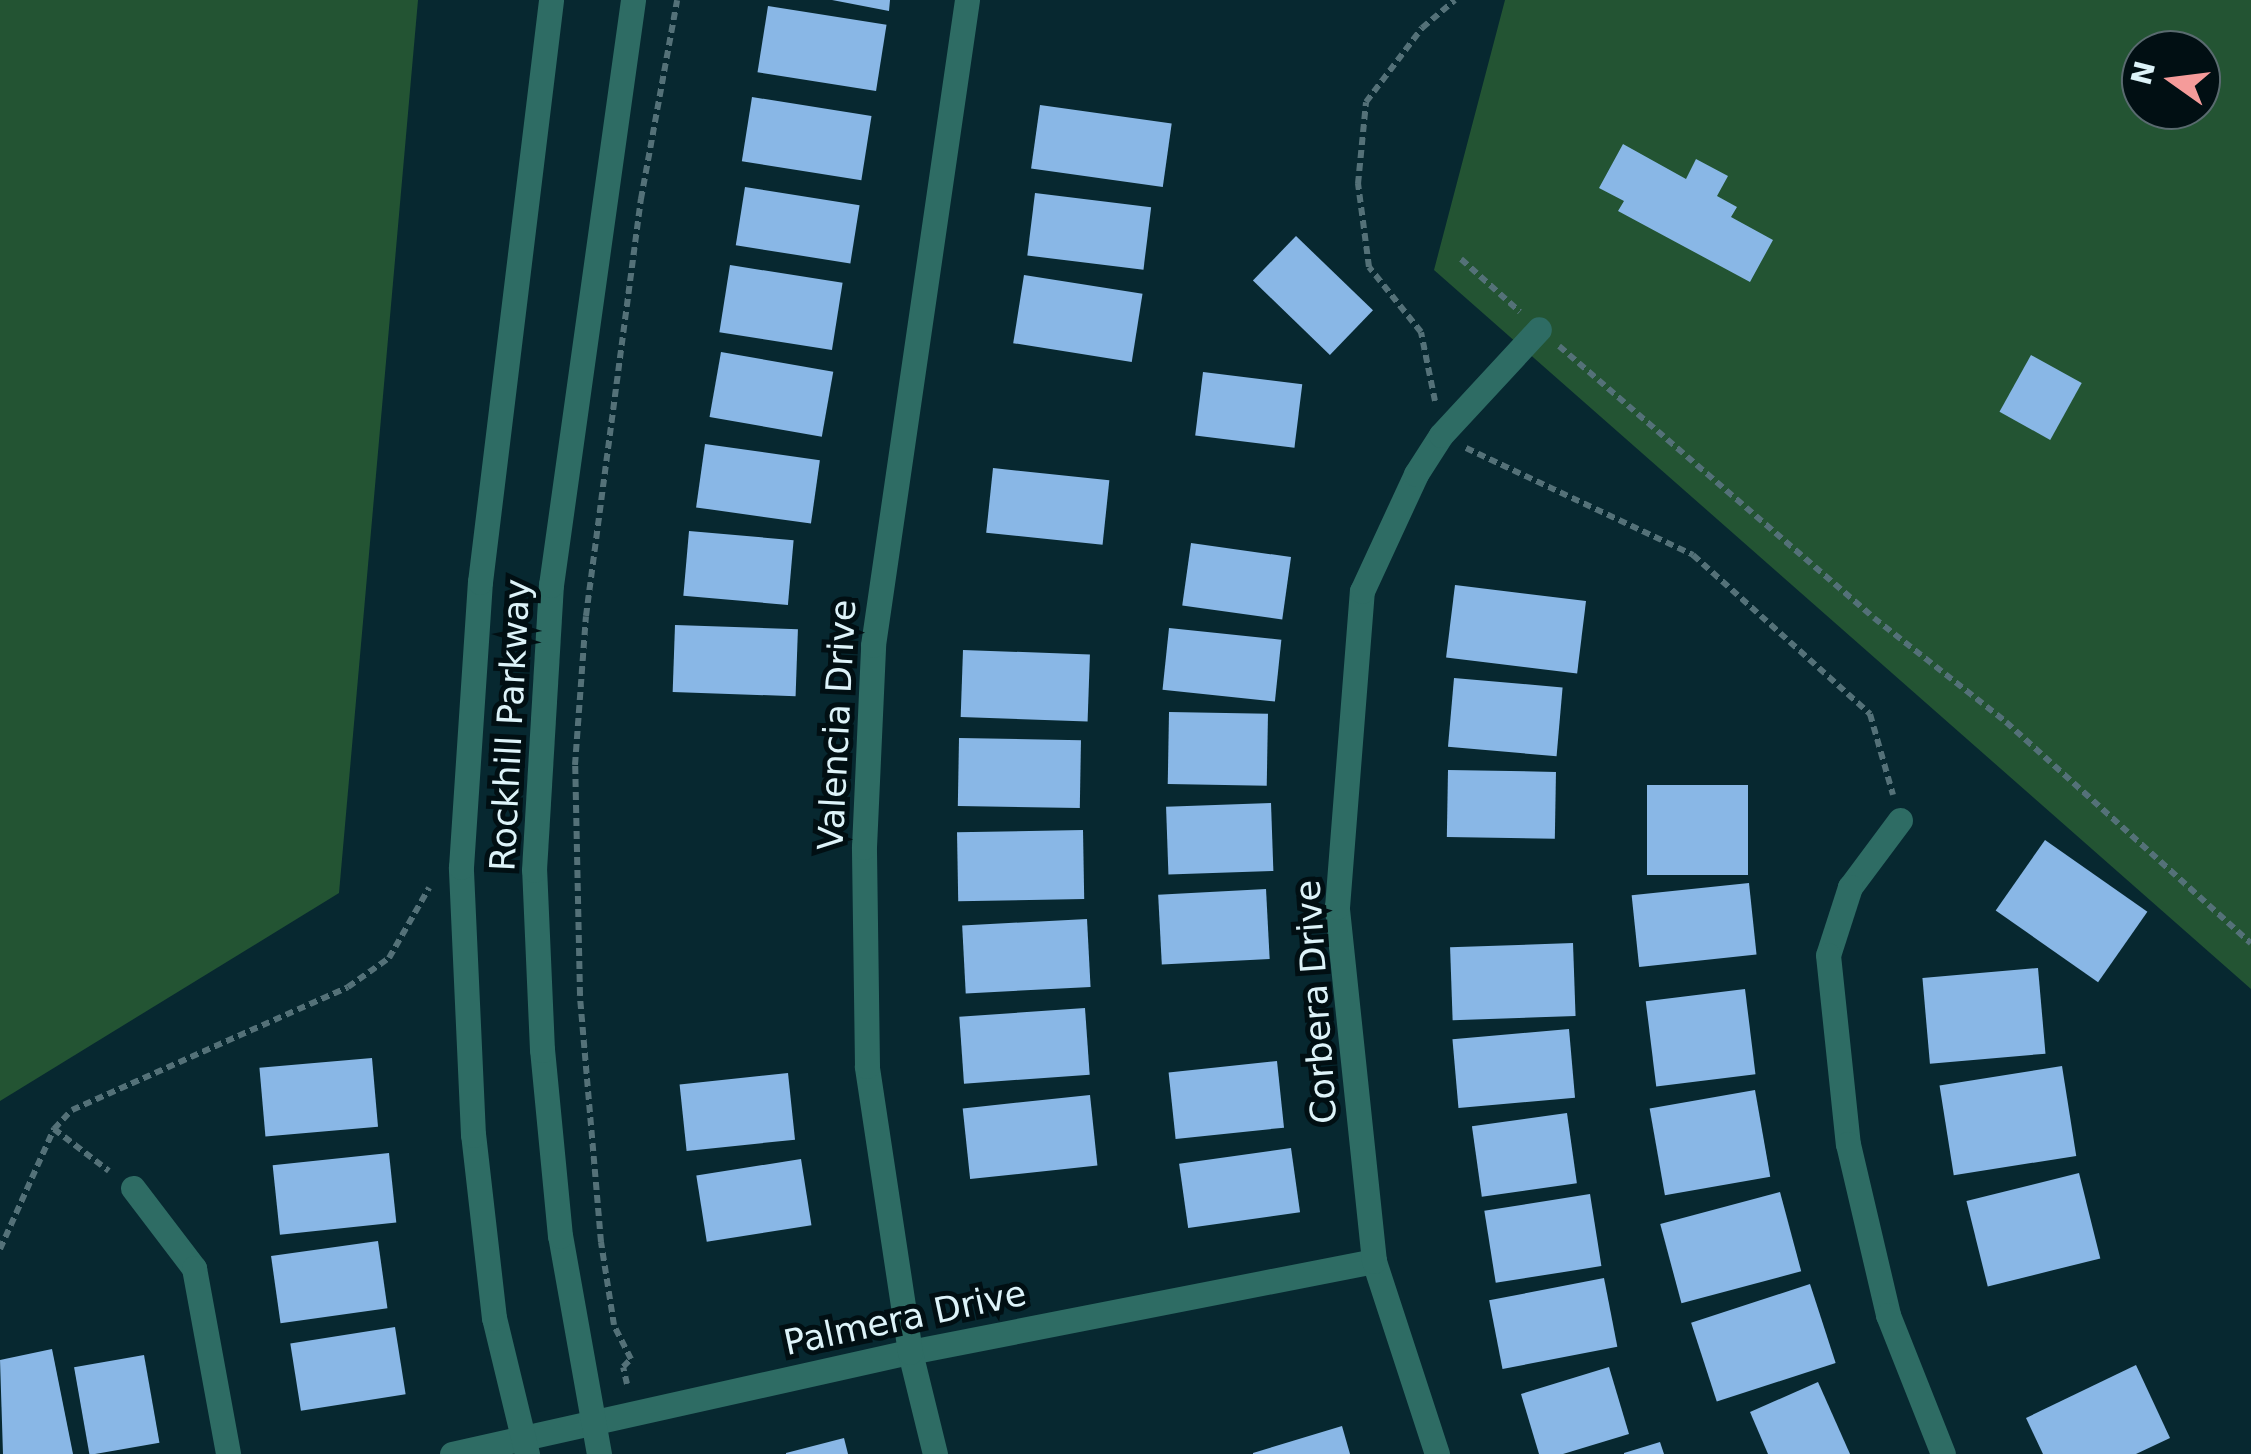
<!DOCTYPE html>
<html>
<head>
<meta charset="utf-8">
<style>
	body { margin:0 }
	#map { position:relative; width:2251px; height:1454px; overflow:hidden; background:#072830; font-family:"DejaVu Sans",sans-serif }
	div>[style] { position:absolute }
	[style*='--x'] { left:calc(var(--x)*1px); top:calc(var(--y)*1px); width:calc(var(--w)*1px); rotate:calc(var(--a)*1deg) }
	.green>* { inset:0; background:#235433 }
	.building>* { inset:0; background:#89b7e6; transform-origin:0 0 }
	.path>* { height:6px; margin-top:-3px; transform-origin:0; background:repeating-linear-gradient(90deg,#547178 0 8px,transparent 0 13px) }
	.minor>* { height:25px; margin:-12.5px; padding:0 12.5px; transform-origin:12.5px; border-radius:12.5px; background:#2e6c64 }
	span { translate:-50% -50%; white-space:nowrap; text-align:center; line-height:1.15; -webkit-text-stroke:10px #010f13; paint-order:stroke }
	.street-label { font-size:35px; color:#ddf3f9 }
	.north { position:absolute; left:2121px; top:30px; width:100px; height:100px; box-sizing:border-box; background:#010f13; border:2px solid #596a6f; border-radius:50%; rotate:284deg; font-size:28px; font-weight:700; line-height:40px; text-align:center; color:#ddf3f9 }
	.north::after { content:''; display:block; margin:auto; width:35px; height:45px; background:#f59b9a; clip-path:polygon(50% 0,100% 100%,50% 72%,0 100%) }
</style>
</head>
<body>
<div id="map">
	<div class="green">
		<i style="clip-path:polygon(0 0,418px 0,339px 893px,0 1101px)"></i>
		<i style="clip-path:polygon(evenodd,1505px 0,2251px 0,2251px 989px,1434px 270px,1505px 0,2141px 50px,2201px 50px,2201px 110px,2141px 110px,2141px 50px)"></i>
	</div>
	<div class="building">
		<i style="clip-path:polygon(832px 0,890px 0,889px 11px)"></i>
		<i style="left:768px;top:6px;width:120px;height:67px;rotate:9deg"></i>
		<i style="left:752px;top:97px;width:121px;height:65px;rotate:9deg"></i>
		<i style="left:1040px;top:105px;width:133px;height:64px;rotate:8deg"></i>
		<i style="clip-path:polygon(1623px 144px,1686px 179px,1696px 159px,1728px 176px,1717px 196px,1737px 207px,1731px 217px,1773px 240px,1750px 282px,1618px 211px,1624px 201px,1599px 188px)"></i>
		<i style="left:745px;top:187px;width:116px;height:59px;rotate:9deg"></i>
		<i style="left:1035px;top:193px;width:117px;height:63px;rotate:7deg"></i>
		<i style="left:1296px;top:236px;width:107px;height:62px;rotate:44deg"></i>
		<i style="left:730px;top:265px;width:114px;height:68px;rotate:9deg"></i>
		<i style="left:1024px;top:275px;width:120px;height:69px;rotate:9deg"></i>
		<i style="left:721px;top:352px;width:114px;height:66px;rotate:10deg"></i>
		<i style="left:2031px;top:355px;width:58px;height:65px;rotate:29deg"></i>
		<i style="left:1203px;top:372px;width:100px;height:64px;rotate:7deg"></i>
		<i style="left:705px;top:444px;width:116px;height:64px;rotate:8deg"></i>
		<i style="left:993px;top:468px;width:117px;height:65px;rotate:6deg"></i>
		<i style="left:689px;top:531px;width:105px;height:65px;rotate:5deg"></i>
		<i style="left:1191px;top:543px;width:101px;height:63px;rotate:8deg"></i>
		<i style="left:1455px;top:585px;width:132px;height:73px;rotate:7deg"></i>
		<i style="left:675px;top:625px;width:123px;height:67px;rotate:2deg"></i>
		<i style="left:1169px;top:628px;width:113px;height:62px;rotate:6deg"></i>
		<i style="left:963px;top:650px;width:127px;height:67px;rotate:2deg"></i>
		<i style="left:1454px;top:678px;width:109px;height:69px;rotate:5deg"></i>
		<i style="left:1169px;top:712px;width:99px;height:72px;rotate:1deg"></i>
		<i style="left:959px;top:738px;width:122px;height:68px;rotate:1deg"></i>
		<i style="left:1448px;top:770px;width:108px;height:67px;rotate:1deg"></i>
		<i style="left:1748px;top:785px;width:90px;height:101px;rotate:90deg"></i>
		<i style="left:1271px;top:803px;width:68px;height:105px;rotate:88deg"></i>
		<i style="left:1083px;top:830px;width:69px;height:126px;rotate:89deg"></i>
		<i style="left:2045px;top:840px;width:125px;height:86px;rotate:35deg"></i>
		<i style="left:1749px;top:883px;width:72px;height:118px;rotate:84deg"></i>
		<i style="left:1266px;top:889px;width:70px;height:108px;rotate:87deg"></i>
		<i style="left:1087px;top:919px;width:68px;height:125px;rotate:87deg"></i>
		<i style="left:1573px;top:943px;width:73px;height:123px;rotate:88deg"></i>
		<i style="left:2038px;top:968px;width:86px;height:116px;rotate:85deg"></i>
		<i style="left:1745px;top:989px;width:86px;height:100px;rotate:83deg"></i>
		<i style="left:1085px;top:1008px;width:67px;height:126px;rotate:86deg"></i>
		<i style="left:1569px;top:1029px;width:69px;height:117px;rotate:85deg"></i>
		<i style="left:372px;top:1058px;width:69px;height:113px;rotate:85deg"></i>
		<i style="left:1277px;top:1061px;width:67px;height:109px;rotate:84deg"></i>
		<i style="left:2062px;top:1066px;width:91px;height:124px;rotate:81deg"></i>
		<i style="left:788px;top:1073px;width:67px;height:109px;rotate:84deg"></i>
		<i style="left:1755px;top:1090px;width:88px;height:107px;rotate:80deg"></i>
		<i style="left:1090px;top:1095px;width:71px;height:128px;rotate:84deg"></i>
		<i style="left:1567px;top:1113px;width:71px;height:96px;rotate:82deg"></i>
		<i style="left:1291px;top:1148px;width:65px;height:113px;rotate:82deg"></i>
		<i style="left:389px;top:1153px;width:70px;height:117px;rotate:84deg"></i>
		<i style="left:801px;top:1159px;width:67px;height:106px;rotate:81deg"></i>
		<i style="left:2079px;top:1173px;width:88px;height:116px;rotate:76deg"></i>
		<i style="left:1780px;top:1192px;width:82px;height:124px;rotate:75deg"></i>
		<i style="left:1590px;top:1194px;width:73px;height:107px;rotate:81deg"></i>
		<i style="left:378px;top:1241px;width:68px;height:108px;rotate:82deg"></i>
		<i style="left:1604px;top:1278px;width:70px;height:117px;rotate:79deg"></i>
		<i style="left:1810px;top:1284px;width:83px;height:125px;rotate:72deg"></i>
		<i style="left:395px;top:1327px;width:68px;height:106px;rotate:81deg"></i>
		<i style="clip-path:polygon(52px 1349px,73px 1454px,3px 1454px,0 1360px)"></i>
		<i style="left:144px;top:1355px;width:89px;height:71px;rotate:80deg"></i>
		<i style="clip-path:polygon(2136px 1365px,2170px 1438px,2136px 1454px,2043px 1454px,2026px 1418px)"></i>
		<i style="clip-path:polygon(1609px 1367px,1629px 1434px,1563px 1454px,1539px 1454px,1521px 1394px)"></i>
		<i style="clip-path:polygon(1818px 1382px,1850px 1454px,1768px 1454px,1750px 1412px)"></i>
		<i style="clip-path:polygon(1342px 1426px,1350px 1454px,1253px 1454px,1253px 1453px)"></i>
		<i style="clip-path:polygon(844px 1438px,848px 1454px,786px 1454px,786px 1453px)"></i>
		<i style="clip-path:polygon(1660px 1442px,1664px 1454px,1624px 1454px,1624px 1453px)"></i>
	</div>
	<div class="path">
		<i style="--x:1461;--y:259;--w:79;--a:41.9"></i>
		<i style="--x:1559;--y:346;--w:416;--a:40.8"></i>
		<i style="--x:1874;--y:618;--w:168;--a:38.2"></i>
		<i style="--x:2006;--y:722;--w:330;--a:42.1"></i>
		<i style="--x:1435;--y:401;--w:70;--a:-101.5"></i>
		<i style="--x:1421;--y:332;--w:83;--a:-128.7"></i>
		<i style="--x:1369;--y:267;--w:84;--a:-97.5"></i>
		<i style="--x:1358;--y:184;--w:82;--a:-84.4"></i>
		<i style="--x:1366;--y:102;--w:93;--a:-52.9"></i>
		<i style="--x:1422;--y:28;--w:43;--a:-40.3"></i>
		<i style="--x:1466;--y:448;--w:251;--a:25.2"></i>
		<i style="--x:1693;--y:555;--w:238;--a:41.9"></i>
		<i style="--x:1870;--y:714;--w:84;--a:74.1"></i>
		<i style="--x:54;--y:1129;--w:69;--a:37.4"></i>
		<i style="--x:0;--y:1249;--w:132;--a:-65.8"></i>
		<i style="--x:54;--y:1129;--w:26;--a:-47"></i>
		<i style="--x:72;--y:1110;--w:302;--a:-24"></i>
		<i style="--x:348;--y:987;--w:50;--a:-35.3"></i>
		<i style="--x:389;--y:958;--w:81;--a:-60.3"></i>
		<i style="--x:627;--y:1384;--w:17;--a:-103"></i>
		<i style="--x:623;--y:1367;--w:11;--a:-45"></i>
		<i style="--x:631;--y:1359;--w:38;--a:-117"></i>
		<i style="--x:614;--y:1325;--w:84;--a:-98.9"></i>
		<i style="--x:601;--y:1242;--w:248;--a:-94.9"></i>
		<i style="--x:580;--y:995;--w:230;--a:-91.2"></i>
		<i style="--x:575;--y:765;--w:149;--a:-85.8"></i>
		<i style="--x:586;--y:616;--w:421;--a:-82.5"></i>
		<i style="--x:641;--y:199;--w:202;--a:-79.7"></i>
	</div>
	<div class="minor">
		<i style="--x:1900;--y:820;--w:84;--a:126.7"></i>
		<i style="--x:1850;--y:887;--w:71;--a:107.9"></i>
		<i style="--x:1828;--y:955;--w:190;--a:84"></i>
		<i style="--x:1848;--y:1144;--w:176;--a:76.8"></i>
		<i style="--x:1888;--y:1315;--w:149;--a:68.4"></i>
		<i style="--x:133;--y:1188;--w:101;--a:52.7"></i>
		<i style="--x:194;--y:1268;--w:189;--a:79.6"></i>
		<i style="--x:452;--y:1454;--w:469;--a:-12.6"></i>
		<i style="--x:910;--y:1352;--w:473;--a:-11.1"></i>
		<i style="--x:527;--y:1454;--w:140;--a:-103.6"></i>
		<i style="--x:494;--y:1318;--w:184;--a:-96.5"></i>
		<i style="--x:473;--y:1135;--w:268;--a:-92.6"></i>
		<i style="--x:461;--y:867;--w:286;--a:-86.2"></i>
		<i style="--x:480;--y:582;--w:586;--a:-83.04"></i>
		<i style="--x:599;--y:1454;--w:221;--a:-100.1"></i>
		<i style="--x:560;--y:1236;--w:187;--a:-95.5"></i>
		<i style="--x:542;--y:1050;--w:180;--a:-92.5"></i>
		<i style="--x:534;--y:870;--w:286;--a:-86.6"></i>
		<i style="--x:551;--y:585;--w:591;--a:-82.02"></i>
		<i style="--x:935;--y:1454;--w:105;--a:-103.8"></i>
		<i style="--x:910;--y:1352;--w:289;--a:-98.6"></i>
		<i style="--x:867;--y:1066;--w:219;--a:-90.8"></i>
		<i style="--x:864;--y:847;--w:202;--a:-87.4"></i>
		<i style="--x:873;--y:645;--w:652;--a:-81.71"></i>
		<i style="--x:1437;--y:1454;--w:203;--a:-108.1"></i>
		<i style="--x:1374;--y:1261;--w:356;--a:-96"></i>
		<i style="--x:1337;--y:907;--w:317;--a:-85.5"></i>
		<i style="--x:1362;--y:591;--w:129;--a:-65.2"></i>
		<i style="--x:1416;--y:474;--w:46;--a:-57.3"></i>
		<i style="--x:1441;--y:435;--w:144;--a:-47.2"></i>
	</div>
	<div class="street-label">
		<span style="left:510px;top:725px;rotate:-87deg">Rockhill Parkway</span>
		<span style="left:837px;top:725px;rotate:-87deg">Valencia Drive</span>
		<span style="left:1316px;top:1002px;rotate:-94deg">Corbera Drive</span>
		<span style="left:905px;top:1318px;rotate:-12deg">Palmera Drive</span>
	</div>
	<div class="north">N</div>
</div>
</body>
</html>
